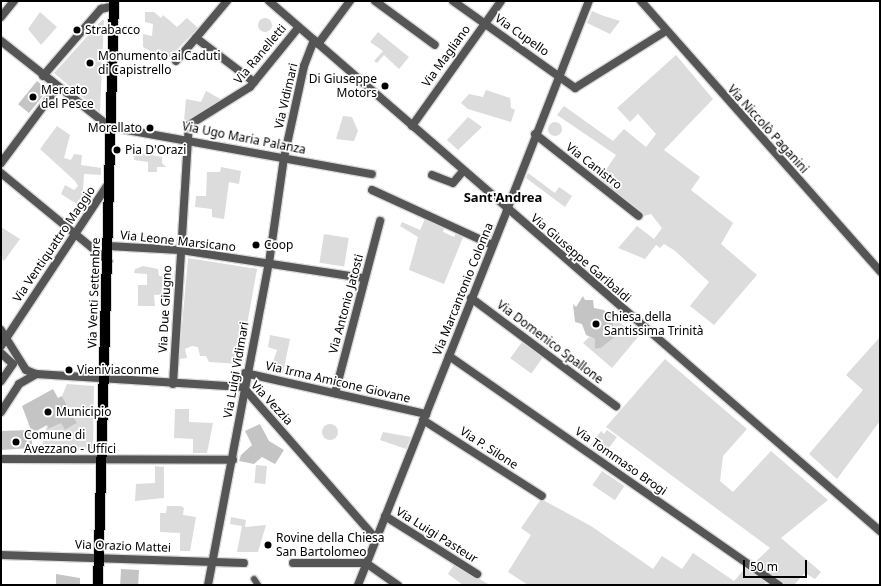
<!DOCTYPE html>
<html>
<head>
<meta charset="utf-8">
<style>
	body { margin:0 }
	#map { position:relative; width:881px; height:586px; overflow:hidden; background:#fff; font-family:"Noto Sans",sans-serif }
	div>[style] { position:absolute }
	[style*='--x'] { left:calc(var(--x)*1px); top:calc(var(--y)*1px); width:calc(var(--w)*1px); rotate:calc(var(--a)*1deg) }
	.green>* { inset:0; background:#dcdcdc; transform-origin:0 0 }
	.round { border-radius:50% }
	.building>* { inset:0; background:#c4c4c4; transform-origin:0 0 }
	.roads { filter:drop-shadow(1px 0 #dbdbdb) drop-shadow(-1px 0 #dbdbdb) drop-shadow(0 1px #dbdbdb) drop-shadow(0 -1px #dbdbdb) }
	.pedestrian>* { height:6px; margin:-3px; padding:0 3px; transform-origin:3px; border-radius:3px; background:#555 }
	.minor>* { height:8px; margin:-4px; padding:0 4px; transform-origin:4px; border-radius:4px; background:#555 }
	.tertiary>* { height:8px; margin:-4px; padding:0 4px; transform-origin:4px; border-radius:4px; background:#555 }
	.primary>* { height:10px; margin:-5px; padding:0 5px; transform-origin:5px; border-radius:5px; background:#000 }
	.dots>* { width:11px; height:11px; translate:-50% -50%; box-sizing:border-box; border:2px solid #fff; border-radius:50% }
	span { translate:-50% -50%; white-space:nowrap; text-align:center; line-height:1.15; -webkit-text-stroke:3.5px #fff; paint-order:stroke }
	.poi-label { font-size:12px; color:#000 }
	.left { translate:0 -50%; text-align:left }
	.right { translate:-100% -50%; text-align:right }
	.street-label { font-size:12px; color:#000 }
	.neighbourhood-label { font-size:13px; color:#000; font-weight:700 }
	.frame { position:absolute; inset:0; border:2px solid #000; pointer-events:none }
	.scale { position:absolute; left:743px; top:560px; width:64px; height:18px; box-sizing:border-box; border:2px solid #000; border-top:0; padding-left:5px; font-size:12px; line-height:14px; white-space:nowrap; color:#000; -webkit-text-stroke:3px #fff; paint-order:stroke }
</style>
</head>
<body>
<div id="map">
	<div class="green">
		<i style="clip-path:polygon(592px 11px,601px 15px,620px 21px,610px 34px,587px 23px)"></i>
		<i style="clip-path:polygon(40px 12px,57px 27px,41px 45px,28px 29px)"></i>
		<i style="clip-path:polygon(145px 12px,154px 12px,161px 18px,163px 15px,177px 27px,187px 18px,198px 28px,167px 60px,143px 47px,143px 34px,152px 36px,153px 24px,145px 22px)"></i>
		<i class="round" style="left:258px;top:18px;width:14px;height:14px"></i>
		<i style="clip-path:polygon(102px 20px,104px 20px,100px 112px,54px 73px)"></i>
		<i style="clip-path:polygon(378px 32px,409px 57px,399px 69px,384px 55px,377px 63px,374px 61px,383px 51px,370px 42px)"></i>
		<i style="clip-path:polygon(676px 55px,713px 99px,664px 150px,700px 177px,691px 190px,733px 223px,721px 244px,757px 275px,714px 325px,690px 306px,709px 282px,674px 250px,664px 244px,660px 248px,656px 245px,645px 259px,618px 248px,637px 226px,654px 239px,662px 228px,651px 214px,644px 216px,599px 180px,616px 155px,557px 115px,564px 106px,613px 141px,624px 129px,646px 147px,656px 134px,638px 114px,630px 122px,617px 108px)"></i>
		<i style="clip-path:polygon(486px 90px,510px 98px,511px 108px,515px 110px,511px 122px,468px 109px,461px 103px,469px 94px,483px 97px)"></i>
		<i style="clip-path:polygon(206px 91px,226px 102px,190px 122px,184px 121px,186px 99px,201px 102px)"></i>
		<i style="clip-path:polygon(343px 116px,352px 117px,358px 131px,354px 141px,336px 139px)"></i>
		<i style="clip-path:polygon(468px 117px,482px 127px,458px 150px,447px 140px)"></i>
		<i class="round" style="left:548px;top:122px;width:14px;height:14px"></i>
		<i style="clip-path:polygon(57px 126px,70px 135px,64px 158px,71px 160px,74px 154px,82px 155px,81px 165px,101px 168px,101px 175px,84px 174px,83px 190px,93px 190px,80px 206px,61px 194px,65px 185px,74px 190px,78px 186px,75px 181px,40px 149px)"></i>
		<i style="clip-path:polygon(135px 152px,162px 157px,162px 163px,166px 167px,157px 167px,157px 172px,148px 172px,148px 162px,134px 160px)"></i>
		<i style="clip-path:polygon(221px 167px,241px 171px,239px 184px,229px 182px,224px 219px,212px 217px,212px 209px,195px 207px,196px 196px,206px 196px,207px 172px,220px 172px)"></i>
		<i style="clip-path:polygon(528px 173px,555px 193px,559px 187px,572px 196px,565px 207px,526px 178px)"></i>
		<i style="clip-path:polygon(426px 217px,445px 226px,443px 232px,454px 237px,457px 231px,464px 235px,444px 284px,409px 270px,418px 237px,400px 226px,402px 222px,420px 230px)"></i>
		<i style="clip-path:polygon(1px 227px,20px 239px,4px 261px,1px 258px)"></i>
		<i style="left:324px;top:234px;width:25px;height:29px;rotate:9deg"></i>
		<i style="clip-path:polygon(188px 258px,257px 269px,240px 364px,209px 362px,206px 356px,200px 356px,198px 347px,192px 346px,185px 349px,187px 358px,179px 359px)"></i>
		<i style="clip-path:polygon(143px 266px,158px 269px,159px 276px,173px 276px,171px 294px,154px 295px,155px 306px,138px 306px,138px 285px,147px 285px,147px 274px,134px 273px,135px 269px)"></i>
		<i style="clip-path:polygon(609px 314px,638px 337px,612px 368px,583px 343px,589px 337px,595px 339px,595px 349px,601px 348px,615px 337px)"></i>
		<i style="clip-path:polygon(270px 335px,290px 339px,283px 373px,270px 371px,277px 350px,268px 347px)"></i>
		<i style="clip-path:polygon(880px 337px,880px 421px,837px 479px,809px 454px,863px 390px,846px 375px)"></i>
		<i style="left:522px;top:342px;width:26px;height:20px;rotate:36deg"></i>
		<i style="clip-path:polygon(665px 359px,747px 429px,723px 456px,720px 481px,733px 492px,771px 451px,828px 500px,781px 538px,821px 572px,815px 579px,805px 573px,794px 585px,785px 585px,754px 563px,770px 548px,606px 427px)"></i>
		<i style="clip-path:polygon(67px 384px,94px 386px,93px 449px,41px 450px,47px 425px,50px 429px,59px 424px,59px 419px,65px 430px,77px 423px,62px 396px)"></i>
		<i style="clip-path:polygon(175px 409px,189px 409px,189px 422px,213px 423px,207px 453px,193px 453px,193px 439px,174px 438px)"></i>
		<i class="round" style="left:322px;top:424px;width:16px;height:16px"></i>
		<i style="clip-path:polygon(607px 430px,617px 437px,603px 456px,590px 446px,601px 431px,604px 434px)"></i>
		<i style="clip-path:polygon(383px 432px,411px 437px,406px 449px,380px 440px)"></i>
		<i style="left:256px;top:465px;width:11px;height:18px;rotate:5deg"></i>
		<i style="clip-path:polygon(155px 466px,164px 467px,164px 498px,135px 501px,136px 484px,155px 483px)"></i>
		<i style="left:602px;top:471px;width:27px;height:17px;rotate:34deg"></i>
		<i style="clip-path:polygon(541px 499px,591px 526px,653px 569px,662px 556px,682px 569px,693px 553px,734px 581px,747px 566px,767px 581px,764px 585px,528px 585px,508px 572px,531px 535px,521px 528px)"></i>
		<i style="clip-path:polygon(167px 506px,181px 506px,184px 508px,183px 515px,196px 517px,190px 551px,180px 551px,180px 533px,160px 532px,160px 513px,166px 513px)"></i>
		<i style="clip-path:polygon(231px 517px,246px 520px,245px 527px,266px 525px,258px 552px,237px 552px,242px 526px,230px 524px)"></i>
		<i style="clip-path:polygon(455px 563px,481px 580px,490px 585px,463px 585px,448px 574px)"></i>
	</div>
	<div class="building">
		<i style="left:37px;top:81px;width:14px;height:30px;rotate:39deg"></i>
		<i style="clip-path:polygon(583px 296px,585px 300px,593px 300px,594px 308px,604px 310px,612px 319px,615px 337px,601px 348px,595px 349px,595px 339px,586px 335px,582px 324px,575px 322px,573px 304px,576px 307px)"></i>
		<i style="clip-path:polygon(53px 389px,58px 398px,62px 396px,77px 423px,65px 430px,61px 423px,49px 429px,47px 425px,33px 433px,32px 431px,32px 448px,1px 450px,1px 431px,31px 430px,22px 406px)"></i>
		<i style="clip-path:polygon(260px 424px,269px 441px,284px 450px,275px 464px,262px 457px,254px 464px,239px 461px,241px 455px,252px 445px,245px 431px)"></i>
		<i style="left:121px;top:569px;width:18px;height:16px;rotate:3deg"></i>
		<i style="clip-path:polygon(56px 574px,80px 578px,80px 585px,56px 585px)"></i>
	</div>
	<div class="roads">
		<div class="pedestrian">
			<i style="--x:254;--y:579;--w:7;--a:56"></i>
		</div>
		<div class="minor">
			<i style="--x:227;--y:1;--w:48;--a:130"></i>
			<i style="--x:196;--y:38;--w:73;--a:37.2"></i>
			<i style="--x:375;--y:1;--w:74;--a:36.3"></i>
			<i style="--x:453;--y:1;--w:150;--a:35.5"></i>
			<i style="--x:575;--y:88;--w:107;--a:-32.1"></i>
			<i style="--x:641;--y:1;--w:361;--a:48.5"></i>
			<i style="--x:1;--y:17;--w:21;--a:-51"></i>
			<i style="--x:1;--y:41;--w:139;--a:38.3"></i>
			<i style="--x:110;--y:127;--w:266;--a:10.2"></i>
			<i style="--x:318;--y:44;--w:54;--a:-53.3"></i>
			<i style="--x:176;--y:61;--w:30;--a:-49"></i>
			<i style="--x:43;--y:76;--w:89;--a:-49.1"></i>
			<i style="--x:101;--y:9;--w:13;--a:-13"></i>
			<i style="--x:412;--y:126;--w:153;--a:-54.5"></i>
			<i style="--x:535;--y:134;--w:132;--a:38.3"></i>
			<i style="--x:1;--y:163;--w:94;--a:-53.3"></i>
			<i style="--x:1;--y:173;--w:139;--a:39.4"></i>
			<i style="--x:432;--y:175;--w:22;--a:21"></i>
			<i style="--x:453;--y:183;--w:16;--a:-50"></i>
			<i style="--x:372;--y:190;--w:132;--a:24.6"></i>
			<i style="--x:507;--y:210;--w:225;--a:-68.6"></i>
			<i style="--x:108;--y:246;--w:72;--a:3.2"></i>
			<i style="--x:180;--y:250;--w:186;--a:8.7"></i>
			<i style="--x:471;--y:298;--w:181;--a:36.7"></i>
			<i style="--x:1;--y:330;--w:47;--a:58"></i>
			<i style="--x:26;--y:370;--w:11;--a:22"></i>
			<i style="--x:36;--y:374;--w:207;--a:3.6"></i>
			<i style="--x:243;--y:387;--w:202;--a:48.8"></i>
			<i style="--x:1;--y:346;--w:196;--a:-56.5"></i>
			<i style="--x:1;--y:353;--w:16;--a:43"></i>
			<i style="--x:13;--y:364;--w:21;--a:125"></i>
			<i style="--x:449;--y:356;--w:402;--a:34.8"></i>
			<i style="--x:245;--y:373;--w:186;--a:12.8"></i>
			<i style="--x:173;--y:384;--w:259;--a:-86.5"></i>
			<i style="--x:189;--y:125;--w:72;--a:-31.9"></i>
			<i style="--x:250;--y:87;--w:77;--a:-50.8"></i>
			<i style="--x:335;--y:393;--w:178;--a:-75.3"></i>
			<i style="--x:1;--y:412;--w:33;--a:-57"></i>
			<i style="--x:19;--y:384;--w:20;--a:-30"></i>
			<i style="--x:423;--y:420;--w:141;--a:32.6"></i>
			<i style="--x:1;--y:459;--w:232;--a:0.2"></i>
			<i style="--x:385;--y:516;--w:109;--a:32.2"></i>
			<i style="--x:1;--y:555;--w:243;--a:1.9"></i>
			<i style="--x:293;--y:563;--w:73;--a:0"></i>
			<i style="--x:366;--y:563;--w:39;--a:35"></i>
			<i style="--x:208;--y:585;--w:328;--a:-79.3"></i>
			<i style="--x:269;--y:263;--w:106;--a:-81.9"></i>
			<i style="--x:284;--y:158;--w:94;--a:-77.7"></i>
			<i style="--x:304;--y:66;--w:28;--a:-69"></i>
		</div>
		<div class="tertiary">
			<i style="--x:269;--y:1;--w:809;--a:40.94"></i>
			<i style="--x:358;--y:585;--w:404;--a:-68.3"></i>
		</div>
		<div class="primary">
			<i style="--x:98;--y:585;--w:584;--a:-88.43"></i>
		</div>
	</div>
	<div class="dots">
		<i style="left:77px;top:30px;background:#000"></i>
		<i style="left:90px;top:63px;background:#000"></i>
		<i style="left:385px;top:86px;background:#000"></i>
		<i style="left:33px;top:97px;background:#000"></i>
		<i style="left:150px;top:128px;background:#000"></i>
		<i style="left:117px;top:150px;background:#000"></i>
		<i style="left:256px;top:245px;background:#000"></i>
		<i style="left:596px;top:324px;background:#000"></i>
		<i style="left:69px;top:370px;background:#000"></i>
		<i style="left:48px;top:412px;background:#000"></i>
		<i style="left:16px;top:442px;background:#000"></i>
		<i style="left:268px;top:545px;background:#000"></i>
	</div>
	<div class="poi-label">
		<span class="left" style="left:85px;top:30px">Strabacco</span>
		<span class="left" style="left:98px;top:63px">Monumento ai Caduti<br>di Capistrello</span>
		<span class="right" style="left:377px;top:86px">Di Giuseppe<br>Motors</span>
		<span class="left" style="left:41px;top:97px">Mercato<br>del Pesce</span>
		<span class="right" style="left:142px;top:128px">Morellato</span>
		<span class="left" style="left:125px;top:150px">Pia D'Orazi</span>
		<span class="left" style="left:264px;top:245px">Coop</span>
		<span class="left" style="left:604px;top:324px">Chiesa della<br>Santissima Trinità</span>
		<span class="left" style="left:77px;top:370px">Vieniviaconme</span>
		<span class="left" style="left:56px;top:412px">Municipio</span>
		<span class="left" style="left:24px;top:442px">Comune di<br>Avezzano - Uffici</span>
		<span class="left" style="left:276px;top:545px">Rovine della Chiesa<br>San Bartolomeo</span>
	</div>
	<div class="street-label">
		<span style="left:522px;top:35px;rotate:35deg">Via Cupello</span>
		<span style="left:260px;top:54px;rotate:-50deg">Via Ranelletti</span>
		<span style="left:446px;top:56px;rotate:-54deg">Via Magliano</span>
		<span style="left:286px;top:96px;rotate:-77deg">Via Vidimari</span>
		<span style="left:768px;top:129px;rotate:48deg">Via Niccolò Paganini</span>
		<span style="left:244px;top:138px;rotate:11deg">Via Ugo Maria Palanza</span>
		<span style="left:594px;top:166px;rotate:38deg">Via Canistro</span>
		<span style="left:178px;top:241px;rotate:6deg">Via Leone Marsicano</span>
		<span style="left:54px;top:244px;rotate:-56deg">Via Ventiquattro Maggio</span>
		<span style="left:581px;top:258px;rotate:41deg">Via Giuseppe Garibaldi</span>
		<span style="left:463px;top:289px;rotate:-68deg">Via Marcantonio Colonna</span>
		<span style="left:94px;top:293px;rotate:-88deg">Via Venti Settembre</span>
		<span style="left:346px;top:304px;rotate:-75deg">Via Antonio Jatosti</span>
		<span style="left:165px;top:309px;rotate:-87deg">Via Due Giugno</span>
		<span style="left:550px;top:342px;rotate:37deg">Via Domenico Spallone</span>
		<span style="left:236px;top:370px;rotate:-80deg">Via Luigi Vidimari</span>
		<span style="left:338px;top:382px;rotate:13deg">Via Irma Amicone Giovane</span>
		<span style="left:272px;top:403px;rotate:47deg">Via Vezzia</span>
		<span style="left:489px;top:448px;rotate:33deg">Via P. Silone</span>
		<span style="left:621px;top:461px;rotate:35deg">Via Tommaso Brogi</span>
		<span style="left:437px;top:535px;rotate:32deg">Via Luigi Pasteur</span>
		<span style="left:123px;top:546px;rotate:2deg">Via Orazio Mattei</span>
	</div>
	<div class="neighbourhood-label">
		<span style="left:503px;top:197px">Sant'Andrea</span>
	</div>
	<div class="frame"></div>
	<div class="scale">50 m</div>
</div>
</body>
</html>
